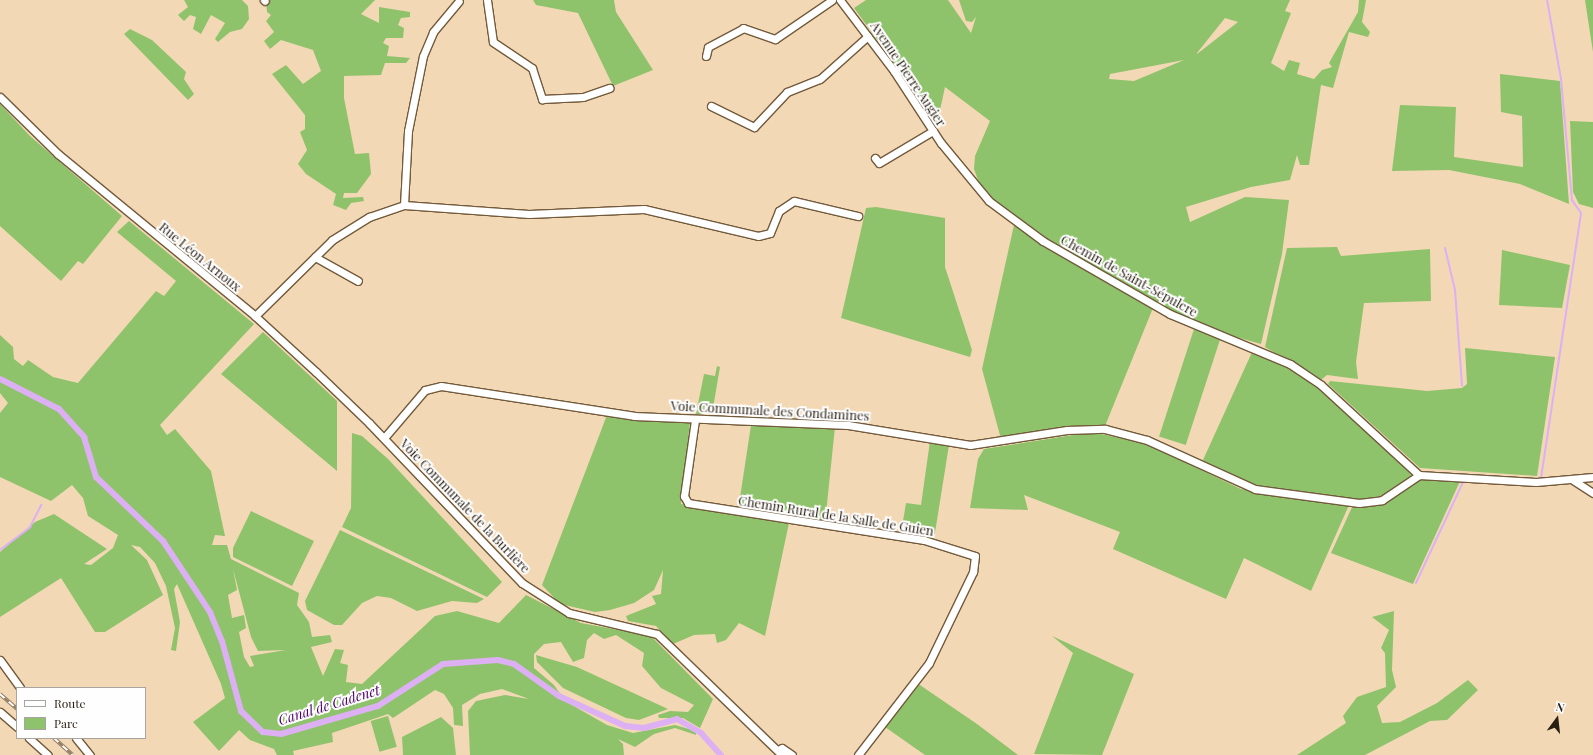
<!DOCTYPE html>
<html>
<head>
<meta charset="utf-8">
<style>
	body { margin:0 }
	#map { position:relative; width:1593px; height:755px; overflow:hidden; background:#f3d8b5; font-family:"Playfair Display",serif }
	div>[style] { position:absolute }
	[style*='--x'] { left:calc(var(--x)*1px); top:calc(var(--y)*1px); width:calc(var(--w)*1px); rotate:calc(var(--a)*1deg) }
	.green>* { inset:0; background:#8fc36b; transform-origin:0 0 }
	.stream>* { height:2px; margin:-1px; padding:0 1px; transform-origin:1px; border-radius:1px; background:#ddb0f4 }
	.canal>* { height:6px; margin:-3px; padding:0 3px; transform-origin:3px; border-radius:3px; background:#ddb0f4 }
	.roads { filter:drop-shadow(1px 0 #725a3b) drop-shadow(-1px 0 #725a3b) drop-shadow(0 1px #725a3b) drop-shadow(0 -1px #725a3b) }
	.minor>* { height:7px; margin:-3.5px; padding:0 3.5px; transform-origin:3.5px; border-radius:3.5px; background:#fff }
	.rail>* { height:3.5px; margin-top:-1.75px; transform-origin:0; background:repeating-linear-gradient(90deg,#fefefe 0 6px,#917e66 0 12px); box-sizing:border-box; border-block:1px solid #917e66 }
	span { translate:-50% -50%; white-space:nowrap; text-align:center; line-height:1.15; -webkit-text-stroke:4px #fefefe; paint-order:stroke }
	.street-label { font-size:13px; color:#281e11 }
	.water-label { font-size:14px; color:#4f006a; font-style:italic }
	.legend { position:absolute; left:16px; top:687px; width:130px; height:52px; box-sizing:border-box; background:#fefefe; border:1px solid #a8a49f; margin:0; padding:5px 7px; list-style:none; font-size:12px; color:#281e11 }
	.legend li { display:flex; align-items:center; gap:8px; height:20px }
	.legend b { width:20px; border:1px solid #a8a49f }
	.north { position:absolute; left:1537px; top:699px; width:40px; height:40px; -webkit-text-stroke:3px #fefefe; paint-order:stroke; rotate:15deg; font-size:11px; font-weight:700; line-height:16px; text-align:center; color:#281e11 }
	.north::after { content:''; display:block; margin:auto; width:14px; height:18px; background:#281e11; clip-path:polygon(50% 0,100% 100%,50% 72%,0 100%) }
</style>
</head>
<body>
<div id="map">
	<div class="green">
		<i style="clip-path:polygon(184px 0,242px 0,248px 6px,249px 19px,242px 29px,230px 32px,218px 42px,215px 39px,225px 23px,211px 15px,201px 34px,193px 29px,196px 17px,190px 15px,184px 21px,178px 15px,188px 7px)"></i>
		<i style="clip-path:polygon(266px 0,375px 0,361px 14px,379px 23px,379px 7px,410px 12px,410px 17px,401px 18px,398px 25px,404px 28px,403px 38px,386px 38px,383px 43px,389px 46px,387px 56px,410px 58px,406px 63px,385px 63px,381px 75px,344px 76px,344px 98px,355px 154px,369px 153px,371px 174px,357px 193px,344px 193px,343px 198px,363px 197px,364px 201px,351px 203px,346px 210px,333px 205px,336px 194px,306px 174px,298px 164px,307px 150px,300px 132px,305px 129px,305px 115px,272px 74px,286px 65px,303px 84px,321px 71px,313px 50px,281px 40px,270px 49px,264px 41px,274px 32px,266px 21px,271px 15px,267px 12px)"></i>
		<i style="clip-path:polygon(533px 0,614px 0,616px 12px,653px 70px,613px 86px,578px 13px,536px 5px)"></i>
		<i style="clip-path:polygon(evenodd,866px 0,948px 0,971px 33px,976px 17px,972px 22px,966px 21px,959px 0,1290px 0,1285px 11px,1291px 13px,1271px 63px,1284px 71px,1289px 60px,1300px 63px,1297px 74px,1314px 79px,1322px 70px,1332px 67px,1329px 63px,1358px 12px,1359px 0,1366px 0,1362px 22px,1370px 32px,1368px 37px,1349px 32px,1333px 88px,1321px 85px,1309px 165px,1300px 165px,1297px 155px,1290px 180px,1251px 187px,1186px 207px,1190px 222px,1245px 197px,1289px 200px,1282px 254px,1261px 344px,1222px 333px,1169px 311px,1074px 258px,982px 191px,974px 169px,975px 156px,990px 121px,945px 87px,937px 124px,930px 121px,911px 86px,854px 8px,866px 0,1225px 18px,1238px 22px,1197px 54px,1197px 53px,1225px 18px,866px 0,1184px 60px,1134px 81px,1109px 79px,1110px 74px,1184px 60px)"></i>
		<i style="clip-path:polygon(1585px 0,1593px 0,1593px 52px)"></i>
		<i style="clip-path:polygon(130px 29px,152px 40px,186px 72px,184px 79px,194px 94px,188px 100px,124px 34px)"></i>
		<i style="clip-path:polygon(1500px 74px,1560px 81px,1569px 204px,1520px 184px,1449px 170px,1392px 171px,1400px 105px,1456px 107px,1454px 157px,1523px 167px,1522px 116px,1501px 112px)"></i>
		<i style="clip-path:polygon(0 104px,30px 136px,122px 216px,83px 264px,78px 261px,61px 281px,0 226px)"></i>
		<i style="clip-path:polygon(1570px 121px,1593px 122px,1593px 208px,1579px 204px,1573px 192px)"></i>
		<i style="clip-path:polygon(876px 207px,945px 218px,945px 267px,972px 350px,970px 357px,841px 318px,866px 208px)"></i>
		<i style="clip-path:polygon(evenodd,129px 221px,254px 324px,160px 425px,167px 435px,175px 429px,211px 471px,225px 536px,215px 535px,212px 545px,227px 545px,231px 559px,299px 593px,297px 605px,309px 622px,312px 637px,330px 635px,332px 642px,311px 647px,323px 676px,335px 649px,344px 650px,340px 663px,348px 665px,346px 682px,362px 684px,435px 616px,457px 611px,499px 623px,526px 595px,581px 623px,651px 636px,713px 699px,700px 728px,683px 718px,659px 718px,658px 715px,670px 711px,688px 712px,694px 705px,661px 688px,642px 666px,644px 653px,616px 635px,604px 639px,594px 633px,587px 640px,584px 658px,573px 662px,561px 642px,544px 644px,534px 654px,534px 668px,554px 685px,565px 701px,607px 725px,633px 733px,675px 725px,696px 731px,696px 735px,675px 728px,654px 734px,635px 747px,618px 739px,623px 744px,624px 755px,470px 755px,468px 711px,476px 701px,505px 695px,529px 699px,502px 689px,480px 694px,462px 705px,463px 726px,454px 725px,453px 708px,444px 694px,435px 690px,393px 718px,388px 714px,332px 733px,333px 742px,293px 751px,294px 755px,277px 755px,274px 749px,250px 740px,239px 730px,219px 751px,193px 722px,225px 698px,221px 684px,177px 584px,174px 589px,180px 622px,176px 651px,171px 650px,175px 628px,166px 586px,155px 563px,140px 547px,131px 545px,147px 560px,163px 595px,105px 632px,95px 632px,61px 578px,0 617px,0 552px,35px 522px,54px 514px,107px 549px,84px 564px,91px 565px,113px 548px,118px 535px,88px 516px,83px 498px,72px 485px,51px 501px,0 477px,0 413px,8px 403px,0 393px,0 335px,13px 347px,14px 359px,23px 366px,28px 360px,53px 377px,78px 383px,156px 291px,164px 296px,176px 281px,117px 232px,129px 221px,233px 569px,251px 637px,258px 651px,286px 650px,250px 656px,254px 666px,250px 667px,244px 657px,239px 632px,246px 628px,244px 615px,232px 618px,228px 595px,237px 590px,233px 569px)"></i>
		<i style="clip-path:polygon(1014px 225px,1153px 308px,1105px 426px,1085px 425px,1001px 439px,982px 369px)"></i>
		<i style="clip-path:polygon(1337px 247px,1341px 256px,1430px 249px,1431px 301px,1364px 303px,1356px 362px,1358px 379px,1327px 375px,1321px 380px,1265px 347px,1287px 248px)"></i>
		<i style="clip-path:polygon(1502px 250px,1570px 265px,1562px 308px,1499px 305px)"></i>
		<i style="left:1194px;top:329px;width:28px;height:113px;rotate:18deg"></i>
		<i style="clip-path:polygon(263px 332px,337px 401px,337px 471px,221px 374px)"></i>
		<i style="clip-path:polygon(1465px 348px,1555px 357px,1537px 476px,1420px 468px,1328px 384px,1330px 381px,1427px 391px,1462px 388px,1467px 384px)"></i>
		<i style="clip-path:polygon(1253px 350px,1298px 372px,1319px 387px,1409px 469px,1411px 476px,1387px 494px,1365px 500px,1261px 488px,1211px 469px,1203px 460px)"></i>
		<i style="clip-path:polygon(717px 366px,720px 367px,712px 414px,696px 414px,704px 374px,715px 376px)"></i>
		<i style="clip-path:polygon(607px 415px,690px 422px,681px 504px,789px 523px,765px 636px,739px 623px,726px 640px,717px 643px,715px 634px,694px 635px,673px 644px,656px 626px,628px 621px,626px 616px,656px 604px,652px 596px,661px 594px,663px 570px,654px 590px,634px 603px,610px 610px,595px 612px,560px 604px,542px 585px)"></i>
		<i style="clip-path:polygon(751px 425px,835px 427px,825px 523px,738px 511px)"></i>
		<i style="clip-path:polygon(1092px 432px,1147px 444px,1241px 489px,1349px 505px,1311px 591px,1244px 558px,1226px 599px,1113px 549px,1120px 532px,1024px 495px,1028px 510px,970px 508px,978px 459px,984px 449px)"></i>
		<i style="clip-path:polygon(352px 433px,362px 436px,388px 459px,502px 582px,487px 597px,342px 527px,351px 508px)"></i>
		<i style="clip-path:polygon(930px 441px,949px 445px,934px 539px,901px 533px,906px 503px,921px 505px)"></i>
		<i style="clip-path:polygon(1437px 476px,1461px 479px,1413px 584px,1331px 553px,1353px 505px,1382px 503px,1423px 479px)"></i>
		<i style="clip-path:polygon(251px 511px,314px 541px,292px 586px,233px 557px,233px 548px)"></i>
		<i style="clip-path:polygon(340px 530px,484px 599px,477px 603px,452px 601px,417px 611px,391px 598px,377px 596px,362px 603px,342px 625px,334px 625px,307px 610px,305px 601px)"></i>
		<i style="clip-path:polygon(1394px 611px,1392px 670px,1396px 687px,1377px 706px,1382px 723px,1400px 722px,1437px 703px,1468px 680px,1478px 690px,1447px 720px,1430px 721px,1365px 755px,1297px 755px,1346px 723px,1343px 716px,1357px 697px,1386px 687px,1385px 653px,1381px 648px,1389px 630px,1372px 617px)"></i>
		<i style="clip-path:polygon(1052px 636px,1134px 674px,1102px 755px,1034px 754px,1073px 653px)"></i>
		<i style="clip-path:polygon(536px 655px,577px 667px,668px 709px,639px 720px,626px 718px,563px 688px,537px 662px)"></i>
		<i style="clip-path:polygon(917px 683px,977px 724px,1018px 755px,925px 755px,885px 727px)"></i>
		<i style="left:388px;top:716px;width:32px;height:18px;rotate:74deg"></i>
		<i style="clip-path:polygon(441px 717px,453px 728px,456px 755px,403px 755px,402px 737px)"></i>
	</div>
	<div class="stream">
		<i style="--x:1445;--y:248;--w:43;--a:76.6"></i>
		<i style="--x:1455;--y:290;--w:96;--a:85.8"></i>
		<i style="--x:1541;--y:478;--w:268;--a:-81.4"></i>
		<i style="--x:1581;--y:213;--w:16;--a:-125"></i>
		<i style="--x:1572;--y:200;--w:121;--a:-95.2"></i>
		<i style="--x:1561;--y:79;--w:80;--a:-100"></i>
		<i style="--x:0;--y:550;--w:38;--a:-37"></i>
		<i style="--x:30;--y:527;--w:25;--a:-63"></i>
		<i style="--x:1416;--y:583;--w:111;--a:-65"></i>
	</div>
	<div class="canal">
		<i style="--x:0;--y:379;--w:66;--a:27"></i>
		<i style="--x:59;--y:409;--w:38;--a:48"></i>
		<i style="--x:84;--y:437;--w:42;--a:73.3"></i>
		<i style="--x:96;--y:477;--w:93;--a:43.7"></i>
		<i style="--x:163;--y:541;--w:85;--a:56.5"></i>
		<i style="--x:210;--y:612;--w:31;--a:68"></i>
		<i style="--x:222;--y:641;--w:73;--a:74.8"></i>
		<i style="--x:241;--y:711;--w:30;--a:44"></i>
		<i style="--x:263;--y:732;--w:18;--a:6"></i>
		<i style="--x:281;--y:734;--w:101;--a:-16.1"></i>
		<i style="--x:378;--y:706;--w:77;--a:-32.9"></i>
		<i style="--x:443;--y:664;--w:55;--a:-4.2"></i>
		<i style="--x:498;--y:660;--w:16;--a:14"></i>
		<i style="--x:514;--y:664;--w:55;--a:35.4"></i>
		<i style="--x:559;--y:696;--w:72;--a:24.4"></i>
		<i style="--x:625;--y:726;--w:19;--a:6"></i>
		<i style="--x:644;--y:728;--w:34;--a:-15"></i>
		<i style="--x:677;--y:719;--w:28;--a:30"></i>
		<i style="--x:701;--y:733;--w:30;--a:48"></i>
	</div>
	<div class="roads">
		<div class="minor">
			<i style="--x:264;--y:0;--w:1;--a:45"></i>
			<i style="--x:487;--y:0;--w:42;--a:81.9"></i>
			<i style="--x:493;--y:42;--w:47;--a:33.7"></i>
			<i style="--x:532;--y:68;--w:33;--a:72"></i>
			<i style="--x:542;--y:99;--w:41;--a:-2.8"></i>
			<i style="--x:583;--y:97;--w:28;--a:-19"></i>
			<i style="--x:840;--y:0;--w:89;--a:52.7"></i>
			<i style="--x:894;--y:71;--w:86;--a:56.9"></i>
			<i style="--x:941;--y:143;--w:75;--a:50.4"></i>
			<i style="--x:989;--y:201;--w:67;--a:36.5"></i>
			<i style="--x:1043;--y:241;--w:146;--a:29.9"></i>
			<i style="--x:1170;--y:314;--w:130;--a:22.6"></i>
			<i style="--x:1290;--y:364;--w:37;--a:34"></i>
			<i style="--x:1321;--y:385;--w:133;--a:42.6"></i>
			<i style="--x:706;--y:56;--w:9;--a:-77"></i>
			<i style="--x:708;--y:47;--w:40;--a:-28"></i>
			<i style="--x:743;--y:28;--w:34;--a:19"></i>
			<i style="--x:775;--y:39;--w:69;--a:-34.4"></i>
			<i style="--x:0;--y:97;--w:81;--a:44.5"></i>
			<i style="--x:58;--y:154;--w:255;--a:39.4"></i>
			<i style="--x:255;--y:316;--w:83;--a:42.6"></i>
			<i style="--x:316;--y:372;--w:74;--a:43.9"></i>
			<i style="--x:369;--y:423;--w:221;--a:46.3"></i>
			<i style="--x:522;--y:583;--w:56;--a:32.6"></i>
			<i style="--x:569;--y:613;--w:90;--a:13.4"></i>
			<i style="--x:657;--y:634;--w:174;--a:44.1"></i>
			<i style="--x:711;--y:106;--w:48;--a:26"></i>
			<i style="--x:754;--y:127;--w:48;--a:-46.7"></i>
			<i style="--x:787;--y:92;--w:35;--a:-22"></i>
			<i style="--x:820;--y:79;--w:64;--a:-41.9"></i>
			<i style="--x:875;--y:158;--w:6;--a:51"></i>
			<i style="--x:879;--y:163;--w:63;--a:-30.7"></i>
			<i style="--x:404;--y:205;--w:74;--a:-86.9"></i>
			<i style="--x:408;--y:131;--w:76;--a:-78.7"></i>
			<i style="--x:423;--y:56;--w:26;--a:-67"></i>
			<i style="--x:433;--y:32;--w:40;--a:-50"></i>
			<i style="--x:315;--y:257;--w:49;--a:29.2"></i>
			<i style="--x:255;--y:316;--w:108;--a:-44.6"></i>
			<i style="--x:332;--y:240;--w:44;--a:-31.9"></i>
			<i style="--x:369;--y:217;--w:37;--a:-19"></i>
			<i style="--x:404;--y:205;--w:125;--a:4.1"></i>
			<i style="--x:529;--y:214;--w:115;--a:-2.5"></i>
			<i style="--x:644;--y:209;--w:117;--a:13.3"></i>
			<i style="--x:758;--y:236;--w:12;--a:-14"></i>
			<i style="--x:770;--y:233;--w:24;--a:-68"></i>
			<i style="--x:779;--y:211;--w:18;--a:-34"></i>
			<i style="--x:794;--y:201;--w:66;--a:13.2"></i>
			<i style="--x:695;--y:420;--w:77;--a:98.2"></i>
			<i style="--x:684;--y:496;--w:8;--a:60"></i>
			<i style="--x:688;--y:503;--w:239;--a:8.9"></i>
			<i style="--x:924;--y:540;--w:53;--a:17.4"></i>
			<i style="--x:975;--y:556;--w:16;--a:97"></i>
			<i style="--x:973;--y:572;--w:101;--a:115.8"></i>
			<i style="--x:929;--y:663;--w:116;--a:127.7"></i>
			<i style="--x:384;--y:438;--w:63;--a:-49.5"></i>
			<i style="--x:425;--y:390;--w:16;--a:-14"></i>
			<i style="--x:441;--y:386;--w:195;--a:8.8"></i>
			<i style="--x:634;--y:416;--w:214;--a:2.4"></i>
			<i style="--x:848;--y:425;--w:124;--a:9.3"></i>
			<i style="--x:970;--y:445;--w:98;--a:-8.8"></i>
			<i style="--x:1067;--y:430;--w:38;--a:-2"></i>
			<i style="--x:1105;--y:429;--w:43;--a:14.7"></i>
			<i style="--x:1147;--y:440;--w:119;--a:24.4"></i>
			<i style="--x:1255;--y:489;--w:105;--a:7.7"></i>
			<i style="--x:1359;--y:503;--w:23;--a:-7"></i>
			<i style="--x:1382;--y:500;--w:45;--a:-34"></i>
			<i style="--x:1419;--y:475;--w:117;--a:3.4"></i>
			<i style="--x:1536;--y:482;--w:57;--a:-5"></i>
			<i style="--x:1573;--y:480;--w:24;--a:33"></i>
			<i style="--x:0;--y:660;--w:34;--a:54"></i>
			<i style="--x:0;--y:712;--w:23;--a:41"></i>
			<i style="--x:29;--y:738;--w:25;--a:42"></i>
			<i style="--x:76;--y:738;--w:22;--a:51"></i>
			<i style="--x:778;--y:750;--w:4;--a:-27"></i>
			<i style="--x:782;--y:748;--w:12;--a:35"></i>
		</div>
	</div>
	<div class="rail">
		<i style="--x:0;--y:694;--w:23;--a:41"></i>
		<i style="--x:54;--y:738;--w:25;--a:42"></i>
	</div>
	<div class="street-label">
		<span style="left:908px;top:74px;rotate:56deg">Avenue Pierre Augier</span>
		<span style="left:200px;top:257px;rotate:39deg">Rue Léon Arnoux</span>
		<span style="left:1129px;top:276px;rotate:29deg">Chemin de Saint-Sépulcre</span>
		<span style="left:770px;top:411px;rotate:3deg">Voie Communale des Condamines</span>
		<span style="left:465px;top:506px;rotate:46deg">Voie Communale de la Burlière</span>
		<span style="left:836px;top:516px;rotate:9deg">Chemin Rural de la Salle de Guien</span>
	</div>
	<div class="water-label">
		<span style="left:329px;top:705px;rotate:-17deg">Canal de Cadenet</span>
	</div>
	<ul class="legend">
	<li><b style="height:5px;background:#fff"></b>Route</li>
	<li><b style="height:11px;background:#8fc36b"></b>Parc</li>
	</ul>
	<div class="north">N</div>
</div>
</body>
</html>
